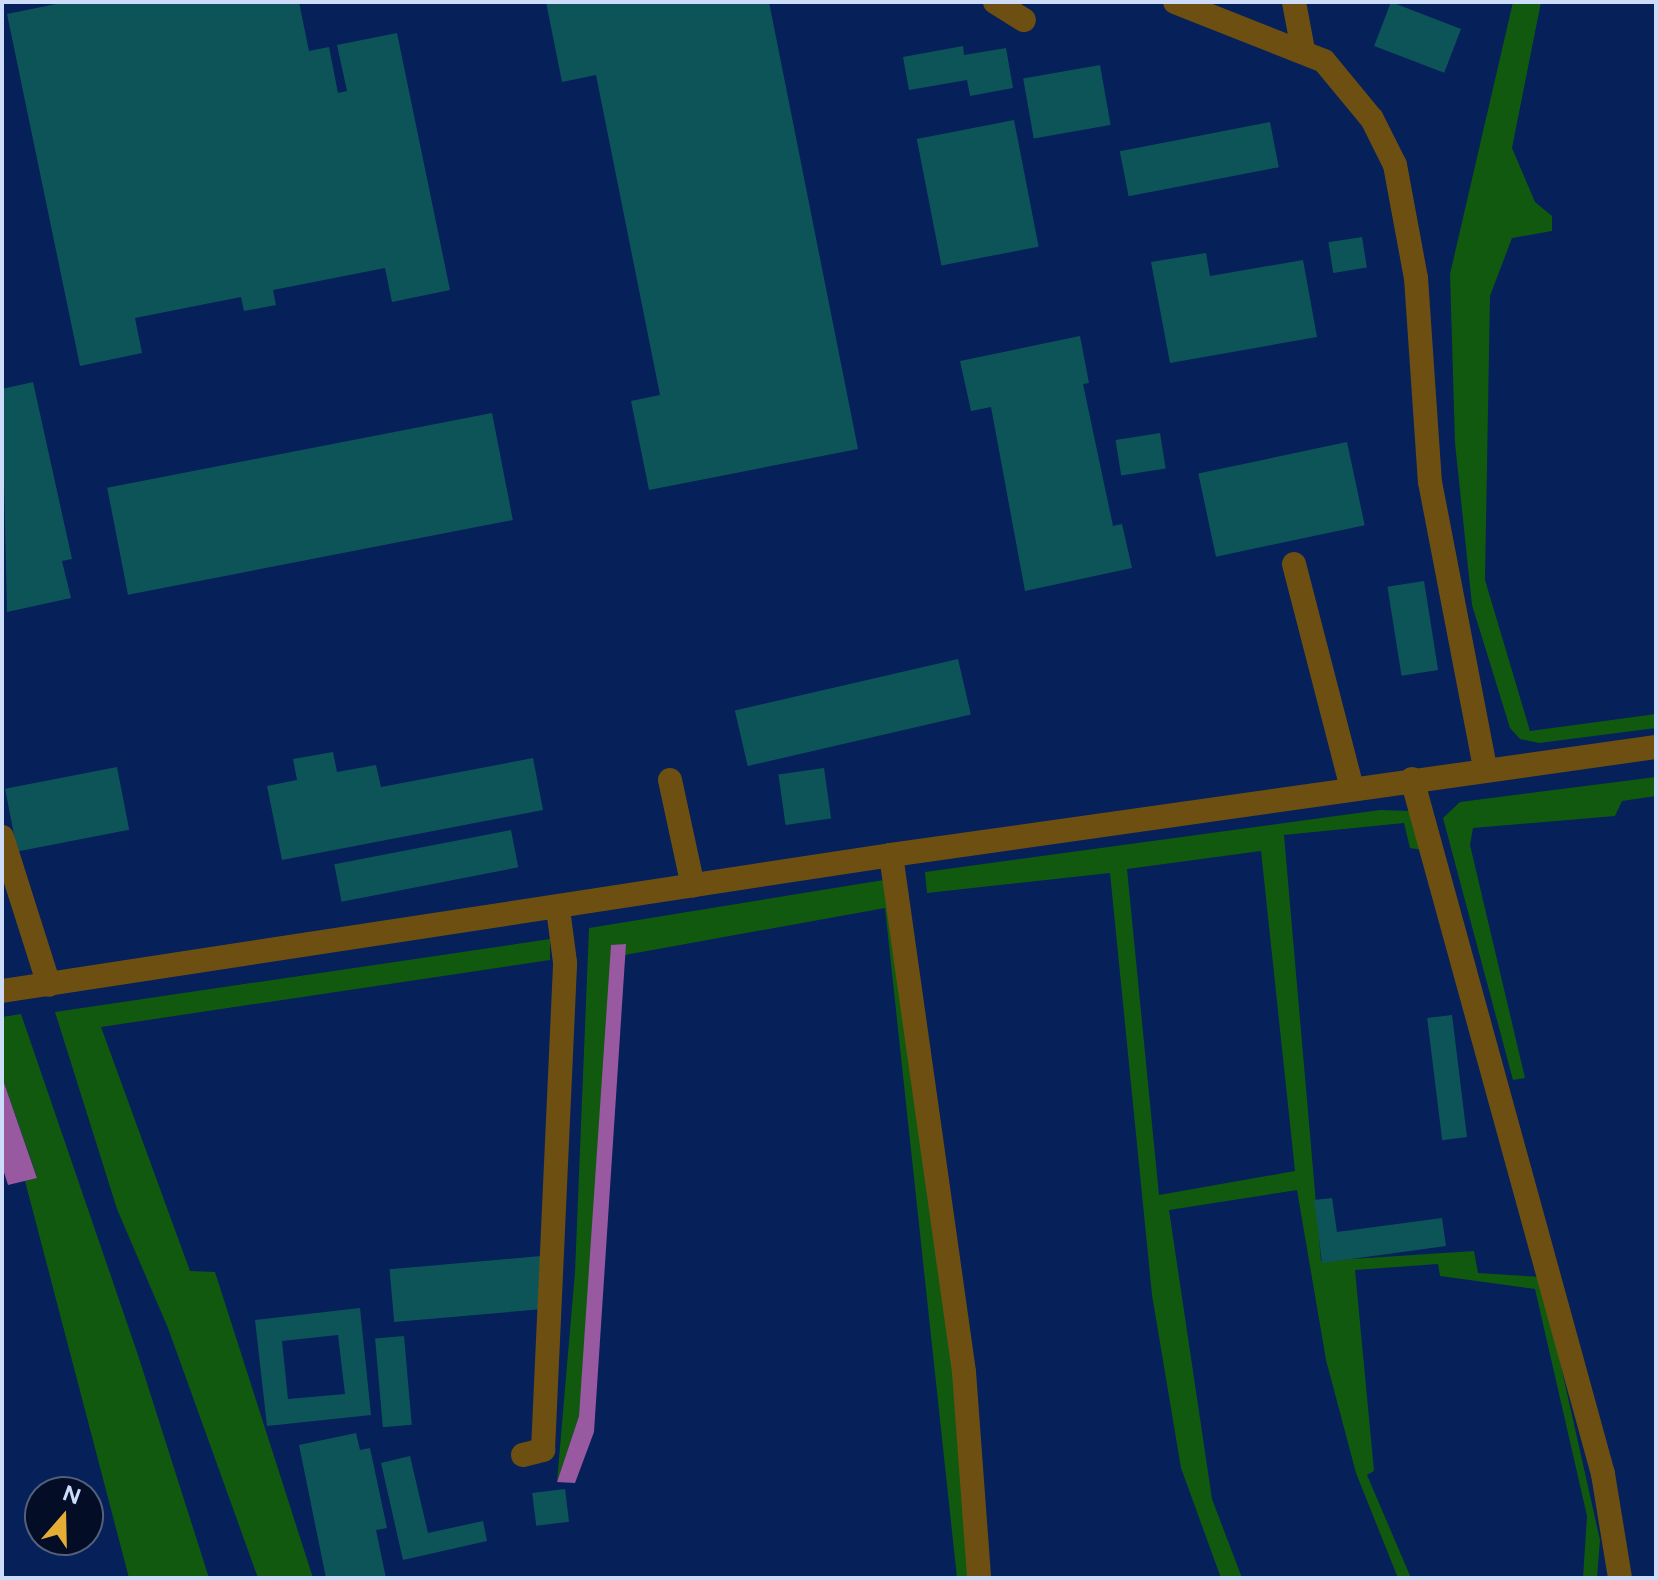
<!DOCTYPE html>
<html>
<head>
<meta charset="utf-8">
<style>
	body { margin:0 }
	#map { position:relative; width:1658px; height:1580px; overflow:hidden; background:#06205a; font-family:Figtree,sans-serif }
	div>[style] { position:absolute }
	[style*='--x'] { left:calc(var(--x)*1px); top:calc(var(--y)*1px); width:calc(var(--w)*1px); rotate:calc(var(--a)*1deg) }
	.green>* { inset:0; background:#11590f }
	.water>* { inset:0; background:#9859a1 }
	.building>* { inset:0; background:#0d5459; transform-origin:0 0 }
	.minor>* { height:24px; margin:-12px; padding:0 12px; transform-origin:12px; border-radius:12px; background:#6d5011 }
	span { translate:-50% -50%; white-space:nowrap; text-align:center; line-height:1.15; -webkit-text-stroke:6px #030d26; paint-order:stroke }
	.frame { position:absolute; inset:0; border:4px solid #cddcf9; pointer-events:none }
	.north { position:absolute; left:24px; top:1476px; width:80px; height:80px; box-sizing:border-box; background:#030d26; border:2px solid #54607a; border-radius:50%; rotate:20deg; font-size:22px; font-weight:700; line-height:32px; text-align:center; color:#cddcf9 }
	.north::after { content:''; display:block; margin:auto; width:28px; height:36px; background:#e4ad35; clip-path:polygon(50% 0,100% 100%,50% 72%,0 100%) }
</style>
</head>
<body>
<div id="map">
	<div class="green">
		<i style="clip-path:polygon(1513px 2px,1541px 2px,1512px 148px,1535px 202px,1552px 216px,1552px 231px,1512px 238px,1490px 296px,1485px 580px,1530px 731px,1656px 714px,1656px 728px,1539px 743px,1520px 739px,1510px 728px,1472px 605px,1455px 443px,1450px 274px)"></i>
		<i style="clip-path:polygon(1656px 777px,1656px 796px,1622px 801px,1615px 816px,1473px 828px,1470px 845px,1525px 1078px,1513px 1080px,1443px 818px,1460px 802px)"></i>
		<i style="clip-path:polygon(evenodd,1380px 810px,1411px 811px,1422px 850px,1410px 848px,1404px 823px,1284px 835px,1321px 1261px,1474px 1251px,1478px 1273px,1541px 1277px,1600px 1540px,1597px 1578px,1583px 1578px,1587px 1516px,1535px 1289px,1440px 1276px,1438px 1264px,1355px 1270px,1374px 1471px,1367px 1475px,1411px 1578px,1398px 1578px,1356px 1473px,1326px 1360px,1297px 1190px,1169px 1210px,1212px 1499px,1242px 1578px,1221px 1578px,1181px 1468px,1152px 1295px,1110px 873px,927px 893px,925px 872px,1380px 810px,1261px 851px,1295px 1171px,1159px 1195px,1127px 869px,1261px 851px)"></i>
		<i style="clip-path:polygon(896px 878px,985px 1578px,957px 1578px,885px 908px,625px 955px,579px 1416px,557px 1482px,575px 1272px,589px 928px)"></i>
		<i style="clip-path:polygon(550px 939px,550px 960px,101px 1027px,190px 1271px,215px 1272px,313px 1578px,258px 1578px,168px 1328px,117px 1209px,55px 1012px)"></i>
		<i style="clip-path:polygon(21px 1014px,138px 1355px,209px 1578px,129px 1578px,25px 1181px,37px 1177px,2px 1077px,2px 1017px)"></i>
	</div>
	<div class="water">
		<i style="clip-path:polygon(626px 944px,594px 1432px,575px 1483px,557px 1482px,579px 1416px,611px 945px)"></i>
		<i style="clip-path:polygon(2px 1077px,37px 1178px,8px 1185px,2px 1166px)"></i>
	</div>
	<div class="building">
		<i style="clip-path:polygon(66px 2px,299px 2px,309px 51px,329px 47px,338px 93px,347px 91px,337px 45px,397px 33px,450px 290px,392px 302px,385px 268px,273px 290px,276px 305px,244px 311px,241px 297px,135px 318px,142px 353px,80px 366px,7px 14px)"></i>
		<i style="clip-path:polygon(546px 2px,769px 2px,858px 449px,649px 490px,631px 401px,660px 395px,596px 75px,562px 82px)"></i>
		<i style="left:1391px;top:2px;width:75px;height:47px;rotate:21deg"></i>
		<i style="clip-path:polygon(963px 46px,964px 55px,1006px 48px,1013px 88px,970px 96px,967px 80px,909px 90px,903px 57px)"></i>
		<i style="left:1100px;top:65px;width:61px;height:78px;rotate:80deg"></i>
		<i style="left:1014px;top:120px;width:129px;height:99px;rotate:79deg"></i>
		<i style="left:1270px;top:122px;width:46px;height:153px;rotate:79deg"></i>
		<i style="left:1362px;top:237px;width:31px;height:34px;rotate:81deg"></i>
		<i style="clip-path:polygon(1206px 253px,1210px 276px,1303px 260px,1317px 337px,1170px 363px,1151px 262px)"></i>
		<i style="clip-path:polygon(1080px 336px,1089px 383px,1083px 384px,1113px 526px,1122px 524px,1132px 568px,1025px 591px,991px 407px,971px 411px,960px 361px)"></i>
		<i style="clip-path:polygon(33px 382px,72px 559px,62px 561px,71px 598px,7px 612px,2px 389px)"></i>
		<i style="left:492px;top:413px;width:109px;height:392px;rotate:79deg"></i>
		<i style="left:1160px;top:433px;width:36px;height:45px;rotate:81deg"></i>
		<i style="left:1347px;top:442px;width:85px;height:152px;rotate:78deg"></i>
		<i style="left:1424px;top:581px;width:90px;height:37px;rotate:81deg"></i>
		<i style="left:958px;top:659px;width:57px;height:229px;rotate:77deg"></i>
		<i style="clip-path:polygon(333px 752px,337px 772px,376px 765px,381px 787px,533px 758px,543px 810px,282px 860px,267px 786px,297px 780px,293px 759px)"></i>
		<i style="left:117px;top:767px;width:64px;height:114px;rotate:79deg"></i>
		<i style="left:824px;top:768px;width:51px;height:46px;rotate:82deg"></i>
		<i style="left:511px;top:830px;width:38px;height:180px;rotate:79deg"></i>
		<i style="left:1452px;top:1015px;width:123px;height:25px;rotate:83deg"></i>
		<i style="clip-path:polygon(1332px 1198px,1337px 1232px,1442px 1218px,1446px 1246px,1322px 1263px,1314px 1200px)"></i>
		<i style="left:541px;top:1256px;width:53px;height:152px;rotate:85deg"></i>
		<i style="clip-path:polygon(evenodd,360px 1308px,371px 1415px,267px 1426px,255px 1320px,360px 1308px,338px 1335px,345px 1394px,288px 1399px,282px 1341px,338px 1335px)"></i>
		<i style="left:404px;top:1336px;width:89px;height:29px;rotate:85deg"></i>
		<i style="clip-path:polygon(356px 1433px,360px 1450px,370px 1448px,387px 1528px,376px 1530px,386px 1578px,326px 1578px,299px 1445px)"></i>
		<i style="clip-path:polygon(410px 1456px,428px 1533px,483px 1521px,487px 1541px,403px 1560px,381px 1463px)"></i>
		<i style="left:565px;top:1489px;width:33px;height:33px;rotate:83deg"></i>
	</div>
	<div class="minor">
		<i style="--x:995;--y:2;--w:34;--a:32"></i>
		<i style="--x:1175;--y:2;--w:160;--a:21.6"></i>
		<i style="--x:1324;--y:61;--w:75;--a:50.4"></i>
		<i style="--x:1372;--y:119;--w:51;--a:63.4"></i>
		<i style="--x:1395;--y:165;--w:115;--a:79.5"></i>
		<i style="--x:1416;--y:278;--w:204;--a:86.1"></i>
		<i style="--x:1430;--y:482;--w:291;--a:79.1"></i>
		<i style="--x:1294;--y:2;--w:49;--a:79.4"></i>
		<i style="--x:1294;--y:564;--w:231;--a:75.5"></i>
		<i style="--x:1412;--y:779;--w:721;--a:74.63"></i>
		<i style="--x:1603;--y:1474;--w:105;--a:80.7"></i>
		<i style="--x:670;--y:780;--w:108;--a:77.8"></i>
		<i style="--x:2;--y:837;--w:155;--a:72.4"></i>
		<i style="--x:891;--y:855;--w:522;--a:81.96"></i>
		<i style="--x:964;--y:1372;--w:207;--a:85.8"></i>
		<i style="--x:2;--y:991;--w:899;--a:-8.7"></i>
		<i style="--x:891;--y:855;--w:773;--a:-8.04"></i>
		<i style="--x:523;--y:1455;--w:21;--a:-14"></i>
		<i style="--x:543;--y:1450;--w:488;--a:-87.4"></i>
		<i style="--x:565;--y:962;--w:53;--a:-97.5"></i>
	</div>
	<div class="frame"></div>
	<div class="north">N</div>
</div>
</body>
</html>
